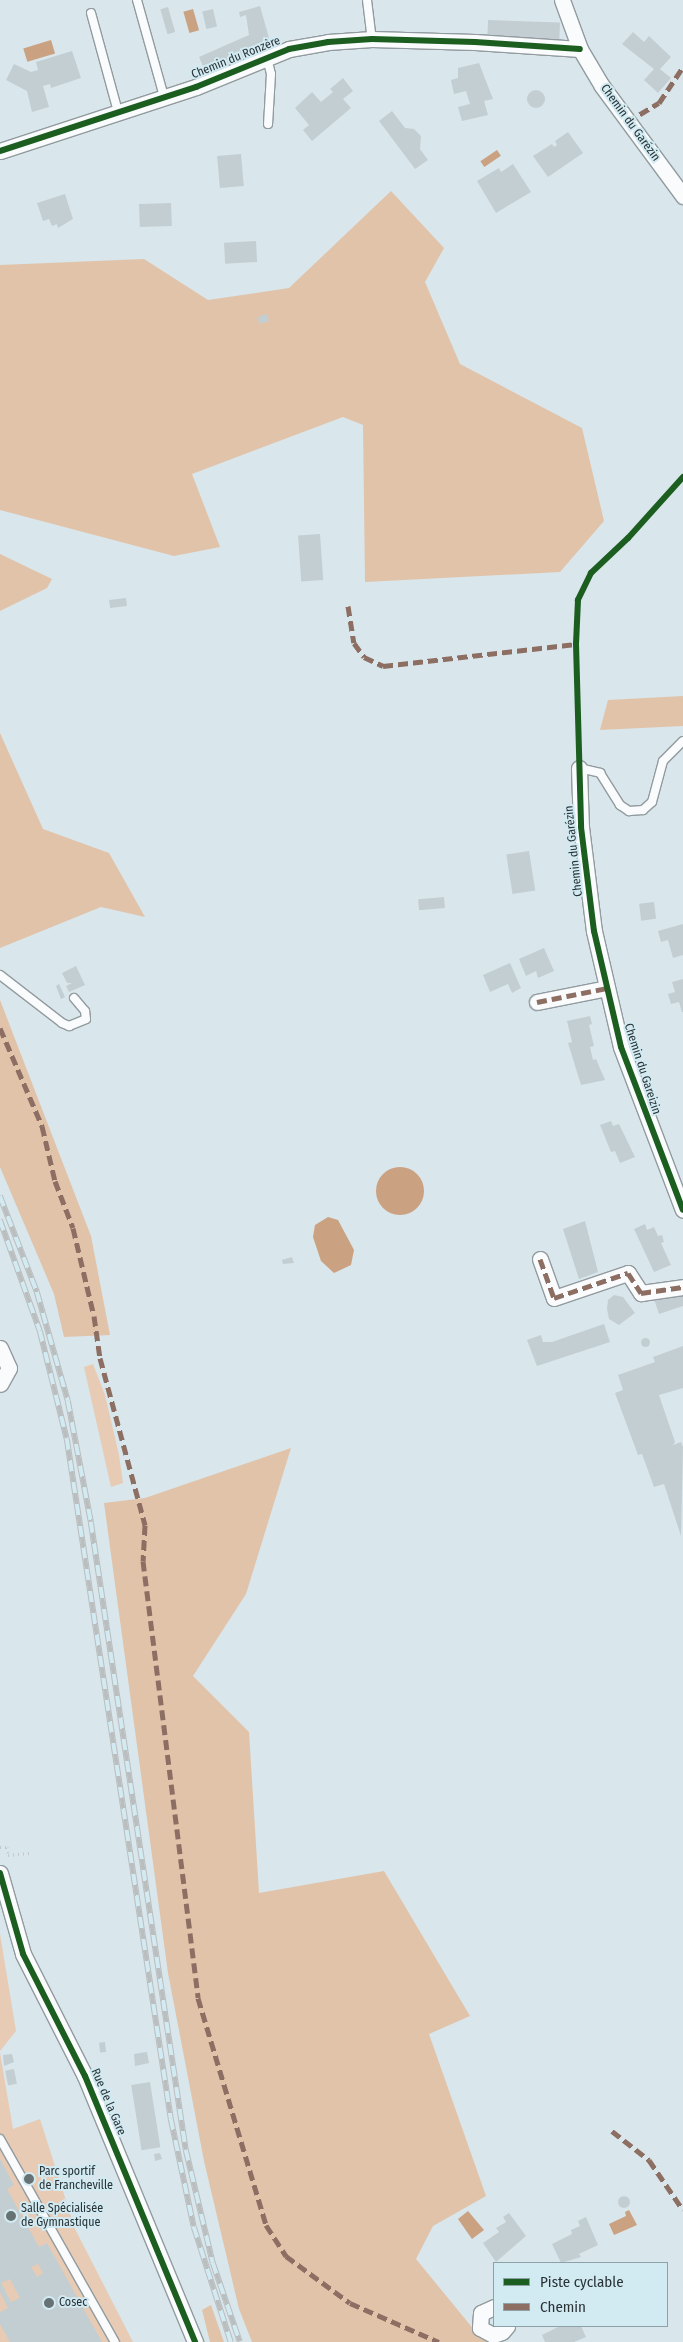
<!DOCTYPE html>
<html>
<head>
<meta charset="utf-8">
<style>
	body { margin:0 }
	#map { position:relative; width:683px; height:2342px; overflow:hidden; background:#d9e6eb; font-family:"Fira Sans Condensed",sans-serif }
	div>[style] { position:absolute }
	[style*='--x'] { left:calc(var(--x)*1px); top:calc(var(--y)*1px); width:calc(var(--w)*1px); rotate:calc(var(--a)*1deg) }
	.green>* { inset:0; background:#e7cbb4 }
	.forest>* { inset:0; background:#e1c3aa }
	.water>* { inset:0; background:#caa181; transform-origin:0 0 }
	.round { border-radius:50% }
	.building>* { inset:0; background:#c3ced2; transform-origin:0 0 }
	.path>* { height:3px; margin-top:-1.5px; transform-origin:0; background:repeating-linear-gradient(90deg,#c2c7c9 0 1px,transparent 0 5px) }
	.roads { filter:drop-shadow(1px 0 #929b9f) drop-shadow(-1px 0 #929b9f) drop-shadow(0 1px #929b9f) drop-shadow(0 -1px #929b9f) }
	.lane>* { height:8px; margin:-4px; padding:0 4px; transform-origin:4px; border-radius:4px; background:#f9fbfc }
	.street>* { height:15px; margin:-7.5px; padding:0 7.5px; transform-origin:7.5px; border-radius:7.5px; background:#f9fbfc }
	.rail>* { height:5.5px; margin-top:-2.75px; transform-origin:0; background:repeating-linear-gradient(90deg,#d2eaf2 0 11px,#babebf 0 22px); box-sizing:border-box; border-block:1px solid #babebf }
	.quiet>* { height:5px; margin-top:-2.5px; transform-origin:0; background:repeating-linear-gradient(90deg,#8d6e63 0 10px,transparent 0 15px) }
	.cycleway>* { height:6px; margin:-3px; padding:0 3px; transform-origin:3px; border-radius:3px; background:#1b5e20 }
	.dots>* { width:14px; height:14px; translate:-50% -50%; box-sizing:border-box; border:2px solid #d2eaf2; border-radius:50% }
	span { translate:-50% -50%; white-space:nowrap; text-align:center; line-height:1.15; -webkit-text-stroke:4px #d2eaf2; paint-order:stroke }
	.street-label { font-size:12px; color:#293336 }
	.poi-label { font-size:12px; color:#293336 }
	.left { translate:0 -50%; text-align:left }
	.legend { position:absolute; left:493px; top:2262px; width:175px; height:65px; box-sizing:border-box; background:#d2eaf2; border:1px solid #8ea1a7; margin:0; padding:6px 9px; list-style:none; font-size:15px; color:#293336 }
	.legend li { display:flex; align-items:center; gap:10px; height:25px }
	.legend b { width:25px; border:1px solid #8ea1a7 }
</style>
</head>
<body>
<div id="map">
	<div class="green">
		<i style="clip-path:polygon(93px 1364px,105px 1395px,119px 1455px,123px 1483px,111px 1487px,84px 1367px)"></i>
		<i style="clip-path:polygon(0 1934px,16px 2031px,0 2051px)"></i>
		<i style="clip-path:polygon(0 2053px,13px 2129px,40px 2119px,75px 2229px,133px 2342px,0 2342px)"></i>
	</div>
	<div class="forest">
		<i style="clip-path:polygon(391px 191px,444px 248px,425px 282px,460px 364px,582px 428px,604px 521px,560px 572px,365px 582px,363px 425px,343px 417px,192px 474px,220px 547px,174px 556px,0 510px,0 265px,144px 259px,208px 300px,289px 288px)"></i>
		<i style="clip-path:polygon(0 554px,52px 579px,47px 588px,0 611px)"></i>
		<i style="clip-path:polygon(683px 696px,683px 726px,600px 730px,608px 700px)"></i>
		<i style="clip-path:polygon(0 733px,43px 829px,109px 853px,145px 917px,101px 907px,0 948px)"></i>
		<i style="clip-path:polygon(0 1000px,91px 1236px,110px 1335px,64px 1337px,54px 1294px,0 1167px)"></i>
		<i style="clip-path:polygon(291px 1448px,246px 1594px,193px 1676px,249px 1732px,259px 1893px,384px 1871px,470px 2016px,429px 2034px,486px 2196px,433px 2226px,416px 2259px,475px 2331px,489px 2342px,252px 2342px,239px 2309px,204px 2161px,168px 1973px,104px 1503px,145px 1498px)"></i>
		<i style="clip-path:polygon(211px 2305px,224px 2342px,210px 2342px,202px 2310px)"></i>
	</div>
	<div class="water">
		<i style="left:193px;top:9px;width:22px;height:10px;rotate:74deg"></i>
		<i style="left:51px;top:40px;width:14px;height:29px;rotate:73deg"></i>
		<i style="left:497px;top:150px;width:7px;height:20px;rotate:56deg"></i>
		<i class="round" style="left:376px;top:1167px;width:48px;height:48px"></i>
		<i style="clip-path:polygon(328px 1217px,338px 1220px,354px 1250px,351px 1265px,334px 1273px,321px 1261px,313px 1237px,315px 1225px)"></i>
		<i style="clip-path:polygon(629px 2210px,637px 2225px,614px 2235px,609px 2224px,626px 2216px,625px 2212px)"></i>
		<i style="clip-path:polygon(468px 2211px,484px 2230px,472px 2239px,458px 2219px)"></i>
	</div>
	<div class="building">
		<i style="clip-path:polygon(260px 6px,271px 45px,207px 75px,199px 57px,249px 35px,246px 15px,240px 17px,239px 12px)"></i>
		<i style="left:168px;top:7px;width:26px;height:8px;rotate:74deg"></i>
		<i style="left:213px;top:9px;width:18px;height:11px;rotate:77deg"></i>
		<i style="left:488px;top:20px;width:72px;height:17px;rotate:2deg"></i>
		<i style="clip-path:polygon(633px 32px,644px 42px,649px 36px,671px 57px,660px 69px,671px 78px,658px 93px,644px 80px,654px 69px,622px 44px)"></i>
		<i style="clip-path:polygon(72px 51px,81px 78px,51px 88px,50px 84px,43px 86px,49px 107px,32px 112px,27px 91px,6px 80px,14px 64px,31px 72px,38px 70px,36px 62px)"></i>
		<i style="clip-path:polygon(479px 63px,493px 99px,484px 101px,488px 115px,462px 121px,458px 107px,470px 104px,466px 91px,454px 94px,451px 80px,458px 78px,458px 68px)"></i>
		<i style="clip-path:polygon(343px 78px,353px 91px,343px 99px,351px 108px,312px 141px,303px 130px,309px 125px,295px 108px,312px 92px,321px 102px,333px 92px,330px 89px)"></i>
		<i class="round" style="left:527px;top:90px;width:18px;height:18px"></i>
		<i style="clip-path:polygon(392px 111px,405px 128px,414px 129px,421px 136px,420px 149px,428px 160px,415px 169px,379px 121px)"></i>
		<i style="clip-path:polygon(568px 132px,583px 153px,548px 177px,533px 156px,552px 144px,554px 147px,557px 145px,555px 141px)"></i>
		<i style="left:241px;top:154px;width:32px;height:24px;rotate:85deg"></i>
		<i style="clip-path:polygon(513px 164px,531px 192px,496px 213px,477px 181px,499px 168px,501px 172px)"></i>
		<i style="clip-path:polygon(65px 194px,73px 219px,58px 228px,57px 224px,52px 226px,49px 219px,43px 221px,37px 203px)"></i>
		<i style="left:171px;top:203px;width:23px;height:32px;rotate:88deg"></i>
		<i style="left:256px;top:241px;width:21px;height:32px;rotate:87deg"></i>
		<i style="clip-path:polygon(267px 314px,269px 321px,259px 324px,258px 317px)"></i>
		<i style="left:320px;top:534px;width:46px;height:22px;rotate:86deg"></i>
		<i style="left:126px;top:598px;width:8px;height:17px;rotate:83deg"></i>
		<i style="left:529px;top:851px;width:40px;height:23px;rotate:81deg"></i>
		<i style="left:444px;top:897px;width:11px;height:26px;rotate:85deg"></i>
		<i style="left:654px;top:902px;width:17px;height:15px;rotate:83deg"></i>
		<i style="clip-path:polygon(683px 924px,683px 955px,673px 958px,668px 940px,661px 942px,658px 931px)"></i>
		<i style="clip-path:polygon(544px 948px,554px 971px,538px 978px,536px 971px,526px 976px,519px 959px)"></i>
		<i style="clip-path:polygon(510px 963px,521px 988px,512px 993px,508px 984px,490px 992px,483px 975px)"></i>
		<i style="clip-path:polygon(76px 966px,85px 985px,69px 992px,66px 986px,72px 983px,67px 983px,62px 973px)"></i>
		<i style="clip-path:polygon(683px 979px,683px 1012px,682px 1012px,679px 1002px,671px 1004px,668px 994px,675px 992px,672px 982px)"></i>
		<i style="clip-path:polygon(59px 984px,65px 997px,61px 999px,56px 986px)"></i>
		<i style="clip-path:polygon(590px 1016px,592px 1024px,589px 1025px,594px 1046px,590px 1047px,593px 1060px,596px 1059px,605px 1080px,581px 1085px,568px 1043px,572px 1042px,567px 1021px)"></i>
		<i style="clip-path:polygon(611px 1121px,613px 1126px,619px 1124px,635px 1157px,620px 1163px,615px 1151px,611px 1152px,600px 1125px)"></i>
		<i style="clip-path:polygon(585px 1221px,598px 1272px,579px 1279px,563px 1229px)"></i>
		<i style="clip-path:polygon(645px 1224px,647px 1230px,654px 1227px,658px 1236px,662px 1235px,664px 1242px,661px 1243px,671px 1265px,654px 1272px,634px 1229px)"></i>
		<i style="clip-path:polygon(292px 1257px,294px 1263px,283px 1264px,282px 1260px)"></i>
		<i style="clip-path:polygon(683px 1291px,683px 1306px,659px 1314px,654px 1299px)"></i>
		<i style="clip-path:polygon(614px 1295px,623px 1297px,635px 1313px,619px 1325px,609px 1319px,607px 1309px,608px 1300px)"></i>
		<i style="clip-path:polygon(604px 1324px,610px 1342px,537px 1366px,527px 1340px,541px 1335px,543px 1342px,552px 1342px)"></i>
		<i class="round" style="left:640.5px;top:1337.5px;width:9px;height:9px"></i>
		<i style="clip-path:polygon(683px 1346px,683px 1388px,659px 1395px,675px 1442px,673px 1445px,681px 1442px,683px 1447px,681px 1536px,664px 1484px,654px 1487px,642px 1454px,638px 1455px,615px 1393px,623px 1390px,618px 1375px,655px 1362px,653px 1357px)"></i>
		<i style="left:105px;top:2042px;width:10px;height:6px;rotate:84deg"></i>
		<i style="clip-path:polygon(147px 2052px,149px 2063px,135px 2066px,134px 2054px)"></i>
		<i style="clip-path:polygon(12px 2054px,14px 2062px,4px 2066px,3px 2055px)"></i>
		<i style="left:14px;top:2069px;width:15px;height:9px;rotate:79deg"></i>
		<i style="left:150px;top:2082px;width:66px;height:19px;rotate:81deg"></i>
		<i style="clip-path:polygon(160px 2153px,162px 2159px,155px 2161px,154px 2154px)"></i>
		<i style="clip-path:polygon(evenodd,0 2159px,14px 2185px,7px 2189px,39px 2247px,47px 2243px,102px 2342px,10px 2342px,0 2324px,0 2312px,8px 2308px,0 2292px,0 2159px,38px 2264px,43px 2273px,37px 2277px,31px 2267px,38px 2264px,0 2159px,10px 2279px,20px 2298px,11px 2302px,1px 2283px,10px 2279px)"></i>
		<i class="round" style="left:618px;top:2196px;width:12px;height:12px"></i>
		<i style="clip-path:polygon(509px 2213px,526px 2236px,496px 2262px,483px 2243px,499px 2232px,496px 2228px,506px 2222px,503px 2217px)"></i>
		<i style="clip-path:polygon(586px 2217px,598px 2245px,579px 2254px,581px 2257px,561px 2263px,552px 2244px,572px 2234px,571px 2230px,580px 2226px,578px 2221px)"></i>
		<i style="clip-path:polygon(560px 2326px,581px 2326px,586px 2337px,574px 2342px,545px 2342px,542px 2335px)"></i>
	</div>
	<div class="path">
		<i style="--x:0;--y:1847;--w:7;--a:0"></i>
		<i style="--x:7;--y:1847;--w:8;--a:83"></i>
		<i style="--x:8;--y:1855;--w:25;--a:-5"></i>
	</div>
	<div class="roads">
		<div class="lane">
			<i style="--x:137;--y:0;--w:101;--a:74.4"></i>
			<i style="--x:367;--y:0;--w:39;--a:83"></i>
			<i style="--x:91;--y:13;--w:103;--a:74.7"></i>
			<i style="--x:267;--y:58;--w:16;--a:76"></i>
			<i style="--x:271;--y:74;--w:50;--a:93.4"></i>
			<i style="--x:579;--y:768;--w:22;--a:13"></i>
			<i style="--x:600;--y:773;--w:38;--a:58"></i>
			<i style="--x:620;--y:805;--w:11;--a:34"></i>
			<i style="--x:629;--y:811;--w:14;--a:-4"></i>
			<i style="--x:643;--y:810;--w:12;--a:-42"></i>
			<i style="--x:652;--y:802;--w:42;--a:-75"></i>
			<i style="--x:663;--y:761;--w:28;--a:-45"></i>
			<i style="--x:0;--y:975;--w:78;--a:37.7"></i>
			<i style="--x:62;--y:1023;--w:8;--a:23"></i>
			<i style="--x:69;--y:1026;--w:18;--a:-22"></i>
			<i style="--x:86;--y:1019;--w:8;--a:-97"></i>
			<i style="--x:85;--y:1011;--w:17;--a:-130"></i>
			<i style="--x:0;--y:2139;--w:233;--a:60.5"></i>
		</div>
		<div class="street">
			<i style="--x:562;--y:0;--w:52;--a:69.8"></i>
			<i style="--x:580;--y:49;--w:43;--a:59.3"></i>
			<i style="--x:602;--y:86;--w:137;--a:53.6"></i>
			<i style="--x:0;--y:151;--w:206;--a:-18.1"></i>
			<i style="--x:196;--y:87;--w:100;--a:-22.2"></i>
			<i style="--x:289;--y:49;--w:40;--a:-10"></i>
			<i style="--x:328;--y:42;--w:44;--a:-3.9"></i>
			<i style="--x:372;--y:39;--w:103;--a:1.7"></i>
			<i style="--x:475;--y:42;--w:105;--a:3.8"></i>
			<i style="--x:579;--y:768;--w:59;--a:88.1"></i>
			<i style="--x:581;--y:827;--w:105;--a:82.9"></i>
			<i style="--x:594;--y:931;--w:119;--a:76.9"></i>
			<i style="--x:621;--y:1047;--w:174;--a:69.2"></i>
			<i style="--x:537;--y:1002;--w:71;--a:-11.3"></i>
			<i style="--x:540;--y:1259;--w:41;--a:70.3"></i>
			<i style="--x:554;--y:1298;--w:78;--a:-18.7"></i>
			<i style="--x:628;--y:1273;--w:24;--a:57"></i>
			<i style="--x:641;--y:1293;--w:42;--a:-8.1"></i>
			<i style="--x:0;--y:1348;--w:22;--a:66"></i>
			<i style="--x:9;--y:1368;--w:18;--a:119"></i>
			<i style="--x:0;--y:1873;--w:84;--a:74.1"></i>
			<i style="--x:23;--y:1954;--w:137;--a:63.1"></i>
			<i style="--x:85;--y:2076;--w:288;--a:67.5"></i>
			<i style="--x:494;--y:2307;--w:14;--a:155"></i>
			<i style="--x:481;--y:2313;--w:15;--a:94"></i>
			<i style="--x:480;--y:2328;--w:15;--a:28"></i>
			<i style="--x:493;--y:2335;--w:9;--a:-18"></i>
			<i style="--x:502;--y:2332;--w:8;--a:-50"></i>
		</div>
	</div>
	<div class="rail">
		<i style="--x:0;--y:1196;--w:103;--a:68.9"></i>
		<i style="--x:37;--y:1292;--w:113;--a:74.1"></i>
		<i style="--x:68;--y:1401;--w:123;--a:79.2"></i>
		<i style="--x:91;--y:1522;--w:635;--a:81.4"></i>
		<i style="--x:186;--y:2150;--w:116;--a:76.6"></i>
		<i style="--x:213;--y:2263;--w:83;--a:71.1"></i>
		<i style="--x:0;--y:1220;--w:118;--a:70.2"></i>
		<i style="--x:40;--y:1331;--w:111;--a:76"></i>
		<i style="--x:67;--y:1439;--w:688;--a:81.3"></i>
		<i style="--x:171;--y:2119;--w:110;--a:78"></i>
		<i style="--x:194;--y:2227;--w:121;--a:72.2"></i>
	</div>
	<div class="quiet">
		<i style="--x:627;--y:122;--w:37;--a:-31"></i>
		<i style="--x:659;--y:103;--w:43;--a:-56.3"></i>
		<i style="--x:348;--y:606;--w:37;--a:81"></i>
		<i style="--x:354;--y:643;--w:17;--a:54"></i>
		<i style="--x:364;--y:657;--w:21;--a:25"></i>
		<i style="--x:383;--y:666;--w:194;--a:-6.5"></i>
		<i style="--x:537;--y:1002;--w:71;--a:-11.3"></i>
		<i style="--x:0;--y:1028;--w:107;--a:66.8"></i>
		<i style="--x:42;--y:1126;--w:57;--a:76.7"></i>
		<i style="--x:55;--y:1181;--w:50;--a:69"></i>
		<i style="--x:73;--y:1228;--w:90;--a:76.6"></i>
		<i style="--x:94;--y:1316;--w:42;--a:81.9"></i>
		<i style="--x:100;--y:1358;--w:173;--a:74.9"></i>
		<i style="--x:145;--y:1525;--w:36;--a:93"></i>
		<i style="--x:143;--y:1561;--w:440;--a:82.8"></i>
		<i style="--x:198;--y:1998;--w:237;--a:73.3"></i>
		<i style="--x:266;--y:2225;--w:37;--a:57"></i>
		<i style="--x:286;--y:2256;--w:79;--a:36.3"></i>
		<i style="--x:350;--y:2303;--w:97;--a:23.7"></i>
		<i style="--x:540;--y:1259;--w:41;--a:70.3"></i>
		<i style="--x:554;--y:1298;--w:78;--a:-18.7"></i>
		<i style="--x:628;--y:1273;--w:24;--a:57"></i>
		<i style="--x:641;--y:1293;--w:42;--a:-8.1"></i>
		<i style="--x:612;--y:2131;--w:47;--a:38.1"></i>
		<i style="--x:649;--y:2160;--w:60;--a:55.8"></i>
	</div>
	<div class="cycleway">
		<i style="--x:0;--y:151;--w:206;--a:-18.1"></i>
		<i style="--x:196;--y:87;--w:100;--a:-22.2"></i>
		<i style="--x:289;--y:49;--w:40;--a:-10"></i>
		<i style="--x:328;--y:42;--w:44;--a:-3.9"></i>
		<i style="--x:372;--y:39;--w:103;--a:1.7"></i>
		<i style="--x:475;--y:42;--w:105;--a:3.8"></i>
		<i style="--x:683;--y:477;--w:82;--a:132"></i>
		<i style="--x:628;--y:538;--w:51;--a:136.6"></i>
		<i style="--x:591;--y:573;--w:30;--a:116"></i>
		<i style="--x:578;--y:600;--w:44;--a:92.6"></i>
		<i style="--x:576;--y:644;--w:183;--a:88.4"></i>
		<i style="--x:581;--y:827;--w:105;--a:82.9"></i>
		<i style="--x:594;--y:931;--w:119;--a:76.9"></i>
		<i style="--x:621;--y:1047;--w:174;--a:69.2"></i>
		<i style="--x:0;--y:1873;--w:84;--a:74.1"></i>
		<i style="--x:23;--y:1954;--w:137;--a:63.1"></i>
		<i style="--x:85;--y:2076;--w:288;--a:67.5"></i>
	</div>
	<div class="dots">
		<i style="left:29px;top:2179px;background:#677275"></i>
		<i style="left:11px;top:2216px;background:#677275"></i>
		<i style="left:49px;top:2303px;background:#677275"></i>
	</div>
	<div class="street-label">
		<span style="left:236px;top:58px;rotate:-22deg">Chemin du Ronzère</span>
		<span style="left:630px;top:123px;rotate:54deg">Chemin du Garézin</span>
		<span style="left:574px;top:851px;rotate:-96deg">Chemin du Garézin</span>
		<span style="left:642px;top:1069px;rotate:72deg">Chemin du Gareizin</span>
		<span style="left:108px;top:2102px;rotate:67deg">Rue de la Gare</span>
	</div>
	<div class="poi-label">
		<span class="left" style="left:39px;top:2179px">Parc sportif<br>de Francheville</span>
		<span class="left" style="left:21px;top:2216px">Salle Spécialisée<br>de Gymnastique</span>
		<span class="left" style="left:59px;top:2303px">Cosec</span>
	</div>
	<ul class="legend">
	<li><b style="height:6px;background:#1b5e20"></b>Piste cyclable</li>
	<li><b style="height:6px;background:#8d6e63"></b>Chemin</li>
	</ul>
</div>
</body>
</html>
